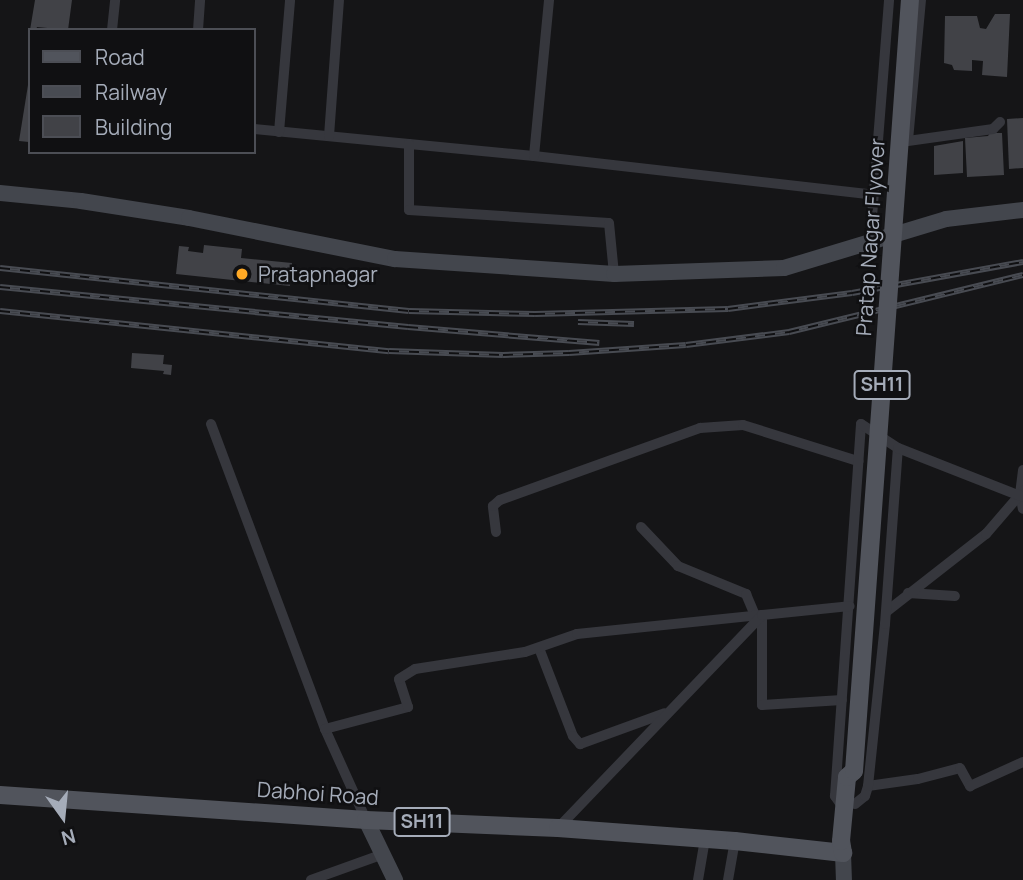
<!DOCTYPE html>
<html>
<head>
<meta charset="utf-8">
<style>
	body { margin:0 }
	#map { position:relative; width:1023px; height:880px; overflow:hidden; background:#151517; font-family:Manrope,sans-serif }
	div>[style] { position:absolute }
	[style*='--x'] { left:calc(var(--x)*1px); top:calc(var(--y)*1px); width:calc(var(--w)*1px); rotate:calc(var(--a)*1deg) }
	.building>* { inset:0; background:#414247 }
	.street>* { height:10px; margin:-5px; padding:0 5px; transform-origin:5px; border-radius:5px; background:#36373d }
	.secondary>* { height:16px; margin:-8px; padding:0 8px; transform-origin:8px; border-radius:8px; background:#43464d }
	.primary>* { height:18px; margin:-9px; padding:0 9px; transform-origin:9px; border-radius:9px; background:#51545c }
	.rail>* { height:6px; margin-top:-3px; transform-origin:0; background:repeating-linear-gradient(90deg,#101012 0 10px,#484b52 0 20px); box-sizing:border-box; border-block:2px solid #484b52 }
	.primary-bridge>* { height:18px; margin:-9px; padding:0 9px; transform-origin:9px; border-radius:9px; background:#51545c }
	.dots>* { width:19px; height:19px; translate:-50% -50%; box-sizing:border-box; border:4px solid #101012; border-radius:50% }
	span { translate:-50% -50%; white-space:nowrap; text-align:center; line-height:1.15; -webkit-text-stroke:5px #101012; paint-order:stroke }
	.shield-label span { padding:2px 5px; background:#101012; border:2px solid; border-radius:5px; -webkit-text-stroke-width:0 }
	.shield-label { font-size:19px; color:#a5acb9; font-weight:700 }
	.street-label { font-size:21px; color:#a5acb9 }
	.poi-label { font-size:21px; color:#a5acb9 }
	.left { translate:0 -50%; text-align:left }
	.legend { position:absolute; left:28px; top:28px; width:228px; height:126px; box-sizing:border-box; background:#101012; border:2px solid #4c4e55; margin:0; padding:9px 12px; list-style:none; font-size:21px; color:#a5acb9 }
	.legend li { display:flex; align-items:center; gap:14px; height:35px }
	.legend b { width:35px; border:2px solid #4c4e55 }
	.north { position:absolute; left:28px; top:782px; width:70px; height:70px; -webkit-text-stroke:5px #101012; paint-order:stroke; rotate:165deg; font-size:19px; font-weight:700; line-height:28px; text-align:center; color:#a5acb9 }
	.north::after { content:''; display:block; margin:auto; width:24px; height:32px; background:#a5acb9; clip-path:polygon(50% 0,100% 100%,50% 72%,0 100%) }
</style>
</head>
<body>
<div id="map">
	<div class="building">
		<i style="clip-path:polygon(35px 0,72px 0,68px 30px,37px 27px,36px 30px,30px 30px)"></i>
		<i style="clip-path:polygon(995px 14px,1010px 14px,1007px 77px,982px 75px,983px 61px,972px 60px,972px 71px,954px 70px,952px 65px,944px 63px,945px 16px,977px 16px,980px 28px,986px 29px)"></i>
		<i style="clip-path:polygon(28px 85px,30px 85px,29px 142px,19px 141px)"></i>
		<i style="clip-path:polygon(1023px 118px,1023px 168px,1009px 169px,1007px 119px)"></i>
		<i style="clip-path:polygon(990px 133px,1002px 133px,1004px 175px,967px 177px,965px 138px,988px 136px)"></i>
		<i style="clip-path:polygon(963px 141px,963px 173px,934px 175px,934px 146px)"></i>
		<i style="clip-path:polygon(204px 245px,242px 249px,241px 258px,292px 263px,290px 286px,176px 274px,179px 246px,189px 247px,188px 251px,203px 253px)"></i>
		<i style="clip-path:polygon(132px 353px,164px 355px,163px 364px,172px 365px,171px 375px,163px 374px,164px 371px,131px 368px)"></i>
	</div>
	<div class="street">
		<i style="--x:112;--y:30;--w:30;--a:-84"></i>
		<i style="--x:198;--y:30;--w:30;--a:-86"></i>
		<i style="--x:254;--y:129;--w:281;--a:5.5"></i>
		<i style="--x:534;--y:156;--w:342;--a:6.5"></i>
		<i style="--x:279;--y:132;--w:132;--a:-85.2"></i>
		<i style="--x:329;--y:136;--w:136;--a:-85.8"></i>
		<i style="--x:908;--y:140;--w:141;--a:-84.7"></i>
		<i style="--x:908;--y:141;--w:86;--a:-8"></i>
		<i style="--x:993;--y:129;--w:10;--a:-45"></i>
		<i style="--x:409;--y:144;--w:66;--a:90"></i>
		<i style="--x:409;--y:210;--w:200;--a:3.7"></i>
		<i style="--x:609;--y:223;--w:51;--a:84.4"></i>
		<i style="--x:534;--y:156;--w:157;--a:-84.5"></i>
		<i style="--x:870;--y:242;--w:243;--a:-85.5"></i>
		<i style="--x:211;--y:424;--w:326;--a:69.5"></i>
		<i style="--x:325;--y:729;--w:100;--a:65.7"></i>
		<i style="--x:1023;--y:470;--w:24;--a:97"></i>
		<i style="--x:1020;--y:494;--w:15;--a:79"></i>
		<i style="--x:641;--y:527;--w:54;--a:46.5"></i>
		<i style="--x:678;--y:566;--w:74;--a:22.4"></i>
		<i style="--x:746;--y:594;--w:23;--a:67"></i>
		<i style="--x:496;--y:532;--w:26;--a:-97"></i>
		<i style="--x:493;--y:506;--w:9;--a:-41"></i>
		<i style="--x:500;--y:500;--w:213;--a:-19.8"></i>
		<i style="--x:700;--y:428;--w:43;--a:-4"></i>
		<i style="--x:743;--y:425;--w:121;--a:17.4"></i>
		<i style="--x:908;--y:593;--w:47;--a:3.7"></i>
		<i style="--x:886;--y:612;--w:127;--a:-38"></i>
		<i style="--x:986;--y:534;--w:57;--a:-49.3"></i>
		<i style="--x:539;--y:648;--w:94;--a:68.9"></i>
		<i style="--x:573;--y:736;--w:11;--a:49"></i>
		<i style="--x:580;--y:744;--w:90;--a:-20"></i>
		<i style="--x:325;--y:729;--w:86;--a:-14.8"></i>
		<i style="--x:408;--y:707;--w:29;--a:-108"></i>
		<i style="--x:399;--y:679;--w:19;--a:-32"></i>
		<i style="--x:415;--y:669;--w:111;--a:-8.8"></i>
		<i style="--x:525;--y:652;--w:55;--a:-19.1"></i>
		<i style="--x:577;--y:634;--w:186;--a:-5.9"></i>
		<i style="--x:762;--y:615;--w:90;--a:90"></i>
		<i style="--x:762;--y:705;--w:80;--a:-3.6"></i>
		<i style="--x:868;--y:786;--w:50;--a:-8"></i>
		<i style="--x:918;--y:779;--w:43;--a:-14.7"></i>
		<i style="--x:960;--y:768;--w:21;--a:61"></i>
		<i style="--x:970;--y:786;--w:58;--a:-24.4"></i>
		<i style="--x:855;--y:804;--w:13;--a:-39"></i>
		<i style="--x:865;--y:796;--w:10;--a:-73"></i>
		<i style="--x:868;--y:786;--w:163;--a:-84"></i>
		<i style="--x:885;--y:624;--w:176;--a:-85.8"></i>
		<i style="--x:844;--y:809;--w:16;--a:-125"></i>
		<i style="--x:835;--y:796;--w:373;--a:-86"></i>
		<i style="--x:861;--y:424;--w:44;--a:33"></i>
		<i style="--x:898;--y:448;--w:134;--a:21.4"></i>
		<i style="--x:558;--y:828;--w:295;--a:-46.2"></i>
		<i style="--x:762;--y:615;--w:88;--a:-5.8"></i>
		<i style="--x:311;--y:880;--w:74;--a:-19.7"></i>
		<i style="--x:698;--y:880;--w:42;--a:-80.3"></i>
		<i style="--x:728;--y:880;--w:40;--a:-80"></i>
	</div>
	<div class="secondary">
		<i style="--x:0;--y:193;--w:81;--a:5.6"></i>
		<i style="--x:81;--y:201;--w:109;--a:8.9"></i>
		<i style="--x:189;--y:218;--w:210;--a:11.3"></i>
		<i style="--x:395;--y:259;--w:220;--a:3.9"></i>
		<i style="--x:614;--y:274;--w:170;--a:-2"></i>
		<i style="--x:784;--y:268;--w:169;--a:-16.8"></i>
		<i style="--x:946;--y:219;--w:78;--a:-6.7"></i>
		<i style="--x:366;--y:820;--w:67;--a:64.2"></i>
		<i style="--x:843;--y:853;--w:27;--a:88"></i>
	</div>
	<div class="primary">
		<i style="--x:0;--y:795;--w:367;--a:3.9"></i>
		<i style="--x:366;--y:820;--w:192;--a:2.4"></i>
		<i style="--x:558;--y:828;--w:177;--a:4.2"></i>
		<i style="--x:735;--y:841;--w:109;--a:6.3"></i>
		<i style="--x:843;--y:853;--w:12;--a:-99"></i>
		<i style="--x:841;--y:841;--w:64;--a:-84.6"></i>
		<i style="--x:847;--y:777;--w:9;--a:-41"></i>
	</div>
	<div class="rail">
		<i style="--x:0;--y:268;--w:411;--a:6"></i>
		<i style="--x:409;--y:311;--w:126;--a:1.4"></i>
		<i style="--x:535;--y:314;--w:193;--a:-1.5"></i>
		<i style="--x:728;--y:309;--w:125;--a:-7.4"></i>
		<i style="--x:852;--y:293;--w:174;--a:-10.3"></i>
		<i style="--x:0;--y:287;--w:410;--a:5.6"></i>
		<i style="--x:408;--y:327;--w:192;--a:4.8"></i>
		<i style="--x:0;--y:311;--w:391;--a:5.9"></i>
		<i style="--x:389;--y:351;--w:114;--a:2"></i>
		<i style="--x:503;--y:355;--w:66;--a:-1.7"></i>
		<i style="--x:569;--y:353;--w:117;--a:-3.9"></i>
		<i style="--x:686;--y:345;--w:104;--a:-7.2"></i>
		<i style="--x:789;--y:332;--w:241;--a:-13.7"></i>
		<i style="--x:578;--y:322;--w:56;--a:2"></i>
	</div>
	<div class="primary-bridge">
		<i style="--x:854;--y:771;--w:773;--a:-85.85"></i>
	</div>
	<div class="dots">
		<i style="left:242px;top:274px;background:#ffa925"></i>
	</div>
	<div class="shield-label">
		<span style="left:882px;top:385px">SH11</span>
		<span style="left:422px;top:822px">SH11</span>
	</div>
	<div class="street-label">
		<span style="left:870px;top:237px;rotate:-86deg">Pratap Nagar Flyover</span>
		<span style="left:318px;top:793px;rotate:4deg">Dabhoi Road</span>
	</div>
	<div class="poi-label">
		<span class="left" style="left:258px;top:274px">Pratapnagar</span>
	</div>
	<ul class="legend">
	<li><b style="height:9px;background:#51545c"></b>Road</li>
	<li><b style="height:9px;background:#484b52"></b>Railway</li>
	<li><b style="height:19px;background:#414247"></b>Building</li>
	</ul>
	<div class="north">N</div>
</div>
</body>
</html>
